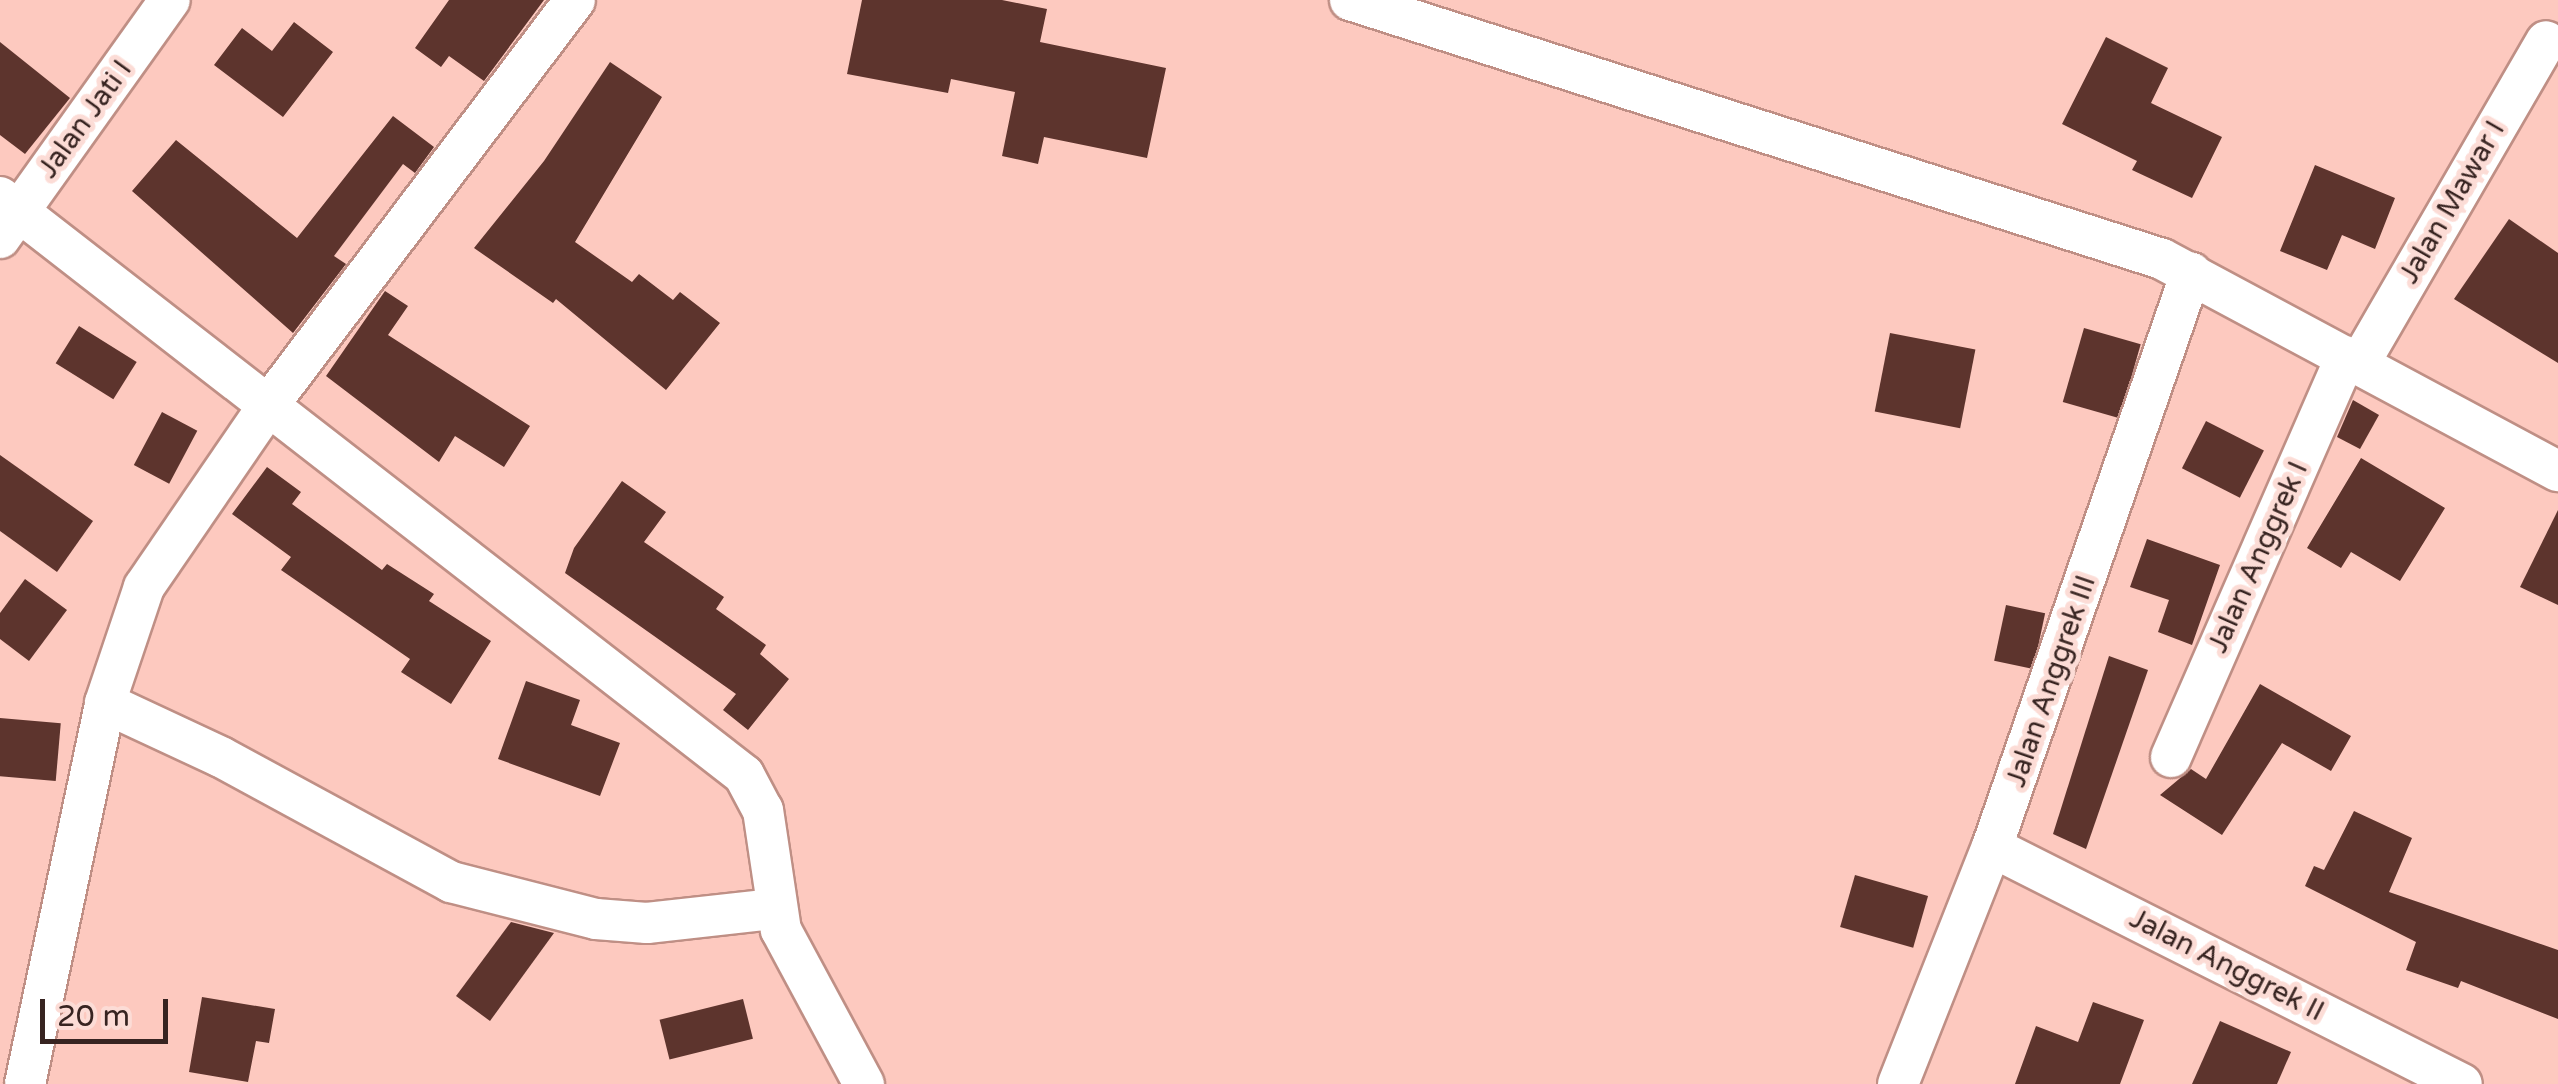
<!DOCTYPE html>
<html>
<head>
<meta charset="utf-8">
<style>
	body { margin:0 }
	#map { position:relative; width:2558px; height:1084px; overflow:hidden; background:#fdc9bf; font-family:"Varela Round",sans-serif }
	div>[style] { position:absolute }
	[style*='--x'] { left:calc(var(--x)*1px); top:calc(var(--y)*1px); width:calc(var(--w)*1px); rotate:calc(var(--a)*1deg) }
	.building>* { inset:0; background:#5d342d; transform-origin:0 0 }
	.roads { filter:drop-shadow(2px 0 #bf8f85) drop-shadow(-2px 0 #bf8f85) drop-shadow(0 2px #bf8f85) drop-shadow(0 -2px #bf8f85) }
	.minor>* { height:40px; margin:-20px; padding:0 20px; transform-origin:20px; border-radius:20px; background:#fff }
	span { translate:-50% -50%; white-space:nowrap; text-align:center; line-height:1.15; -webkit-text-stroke:10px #fcdcd6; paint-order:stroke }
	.street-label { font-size:28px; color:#372421 }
	.scale { position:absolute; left:40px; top:999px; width:128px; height:45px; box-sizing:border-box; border:5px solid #372421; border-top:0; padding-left:12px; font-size:30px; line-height:35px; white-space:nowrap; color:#372421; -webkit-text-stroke:8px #fcdcd6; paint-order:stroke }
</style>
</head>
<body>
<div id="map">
	<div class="building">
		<i style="clip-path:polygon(449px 0,544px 0,484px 81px,449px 56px,441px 67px,415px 48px)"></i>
		<i style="clip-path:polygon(862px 0,1002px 0,1047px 9px,1040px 42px,1166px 68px,1147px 158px,1044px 137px,1038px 164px,1002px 156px,1015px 92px,951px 79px,948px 93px,847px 74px)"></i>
		<i style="clip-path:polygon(294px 22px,333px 52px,283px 117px,214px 65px,242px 28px,272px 51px)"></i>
		<i style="clip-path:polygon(2106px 37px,2168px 68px,2151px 103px,2222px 137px,2192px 198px,2132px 170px,2137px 161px,2062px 124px)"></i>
		<i style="clip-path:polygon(0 42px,70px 98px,25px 154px,0 135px)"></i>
		<i style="clip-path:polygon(610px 62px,662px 97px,575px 242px,632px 282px,639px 274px,673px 300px,680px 292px,720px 323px,666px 390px,556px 299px,553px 303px,474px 248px,544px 161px)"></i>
		<i style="clip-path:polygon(393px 116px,434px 147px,415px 173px,403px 164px,334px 256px,346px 264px,293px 333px,132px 191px,176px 140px,297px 238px)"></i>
		<i style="clip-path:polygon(2315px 165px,2395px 198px,2375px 249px,2342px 235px,2327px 270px,2280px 251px)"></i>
		<i style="clip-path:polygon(2509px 219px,2558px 253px,2558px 363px,2454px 299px)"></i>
		<i style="clip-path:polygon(385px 291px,408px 306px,388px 335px,530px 426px,504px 467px,455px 436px,439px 462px,326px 376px)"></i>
		<i style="left:79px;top:326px;width:68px;height:44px;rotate:32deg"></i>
		<i style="left:2084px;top:328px;width:59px;height:77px;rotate:16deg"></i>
		<i style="left:1890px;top:333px;width:87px;height:80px;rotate:11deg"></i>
		<i style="clip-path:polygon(2353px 400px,2379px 415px,2360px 449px,2337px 437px)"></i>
		<i style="left:162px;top:412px;width:40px;height:60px;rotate:28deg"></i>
		<i style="left:2206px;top:421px;width:65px;height:53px;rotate:27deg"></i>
		<i style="clip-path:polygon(0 455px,93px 521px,57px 572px,0 531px)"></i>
		<i style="clip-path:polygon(2361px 458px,2445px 508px,2400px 581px,2351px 552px,2341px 568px,2307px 548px)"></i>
		<i style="clip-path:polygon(267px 467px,301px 492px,292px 504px,382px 570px,387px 564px,434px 594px,429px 601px,491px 641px,451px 704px,401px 672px,410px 659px,281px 570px,291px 557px,232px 514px)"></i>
		<i style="clip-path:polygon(622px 481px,666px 512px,644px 542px,724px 597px,716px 609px,766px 645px,760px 654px,789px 679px,748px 730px,723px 710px,736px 694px,565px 573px,574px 548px)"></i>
		<i style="clip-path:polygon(2558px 510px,2558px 605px,2520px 587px)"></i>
		<i style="clip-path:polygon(2147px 539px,2220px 565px,2192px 645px,2158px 632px,2169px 600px,2130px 587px)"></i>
		<i style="clip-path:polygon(25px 579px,67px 610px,29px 661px,0 639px,0 613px)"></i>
		<i style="left:2006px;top:605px;width:40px;height:57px;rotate:12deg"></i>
		<i style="clip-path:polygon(2109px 656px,2148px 670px,2086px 849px,2053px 834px)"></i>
		<i style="clip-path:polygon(526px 681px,580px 700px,571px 725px,620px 743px,600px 796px,498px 759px)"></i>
		<i style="clip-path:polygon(2260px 684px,2351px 736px,2331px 771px,2282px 743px,2222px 835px,2160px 795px,2191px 769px,2206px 779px)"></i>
		<i style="left:0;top:718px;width:61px;height:58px;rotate:5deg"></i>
		<i style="clip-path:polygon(2354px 811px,2412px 838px,2389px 892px,2558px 950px,2558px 1019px,2461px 981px,2458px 988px,2406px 970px,2416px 942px,2305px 886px,2314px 866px,2324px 870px)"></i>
		<i style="left:1855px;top:875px;width:76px;height:54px;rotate:16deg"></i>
		<i style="clip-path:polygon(511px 922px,554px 933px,490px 1021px,456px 996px)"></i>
		<i style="clip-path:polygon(202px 997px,275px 1009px,269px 1043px,256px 1041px,248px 1082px,189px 1072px)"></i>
		<i style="left:743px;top:999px;width:41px;height:86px;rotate:76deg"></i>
		<i style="clip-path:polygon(2093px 1002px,2144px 1020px,2120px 1084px,2015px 1084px,2036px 1026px,2078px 1042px)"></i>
		<i style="clip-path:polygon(2220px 1021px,2291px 1052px,2277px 1084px,2192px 1084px)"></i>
	</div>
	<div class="roads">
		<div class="minor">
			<i style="--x:1350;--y:0;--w:852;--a:17.69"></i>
			<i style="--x:2162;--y:259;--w:449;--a:28.2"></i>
			<i style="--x:0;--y:197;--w:942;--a:37.84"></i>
			<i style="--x:744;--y:775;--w:40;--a:62"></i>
			<i style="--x:763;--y:810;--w:121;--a:81.5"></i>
			<i style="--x:781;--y:930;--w:175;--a:61.7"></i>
			<i style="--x:0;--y:238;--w:292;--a:-54.5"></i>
			<i style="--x:2359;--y:364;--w:373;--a:-59.9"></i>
			<i style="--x:105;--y:703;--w:128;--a:25"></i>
			<i style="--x:221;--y:757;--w:262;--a:28.5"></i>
			<i style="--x:451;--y:882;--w:150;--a:14.3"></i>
			<i style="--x:596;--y:919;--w:51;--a:4.5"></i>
			<i style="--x:647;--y:923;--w:128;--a:-6.3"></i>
			<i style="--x:2171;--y:757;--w:437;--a:-66.4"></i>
			<i style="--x:1992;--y:847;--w:526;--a:26.76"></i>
			<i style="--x:25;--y:1084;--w:389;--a:-78.1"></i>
			<i style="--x:105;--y:703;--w:122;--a:-71.4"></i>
			<i style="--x:144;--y:587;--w:223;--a:-55.6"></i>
			<i style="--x:270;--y:403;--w:505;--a:-52.88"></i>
			<i style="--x:1898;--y:1084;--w:255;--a:-68.4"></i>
			<i style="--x:1992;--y:847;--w:608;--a:-70.88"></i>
		</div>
	</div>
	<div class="street-label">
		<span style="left:85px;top:119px;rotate:-54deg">Jalan Jati I</span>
		<span style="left:2452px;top:202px;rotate:-60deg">Jalan Mawar I</span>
		<span style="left:2258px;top:557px;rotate:-66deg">Jalan Anggrek I</span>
		<span style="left:2051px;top:681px;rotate:-71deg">Jalan Anggrek III</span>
		<span style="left:2227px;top:965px;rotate:27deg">Jalan Anggrek II</span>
	</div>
	<div class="scale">20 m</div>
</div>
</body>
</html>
